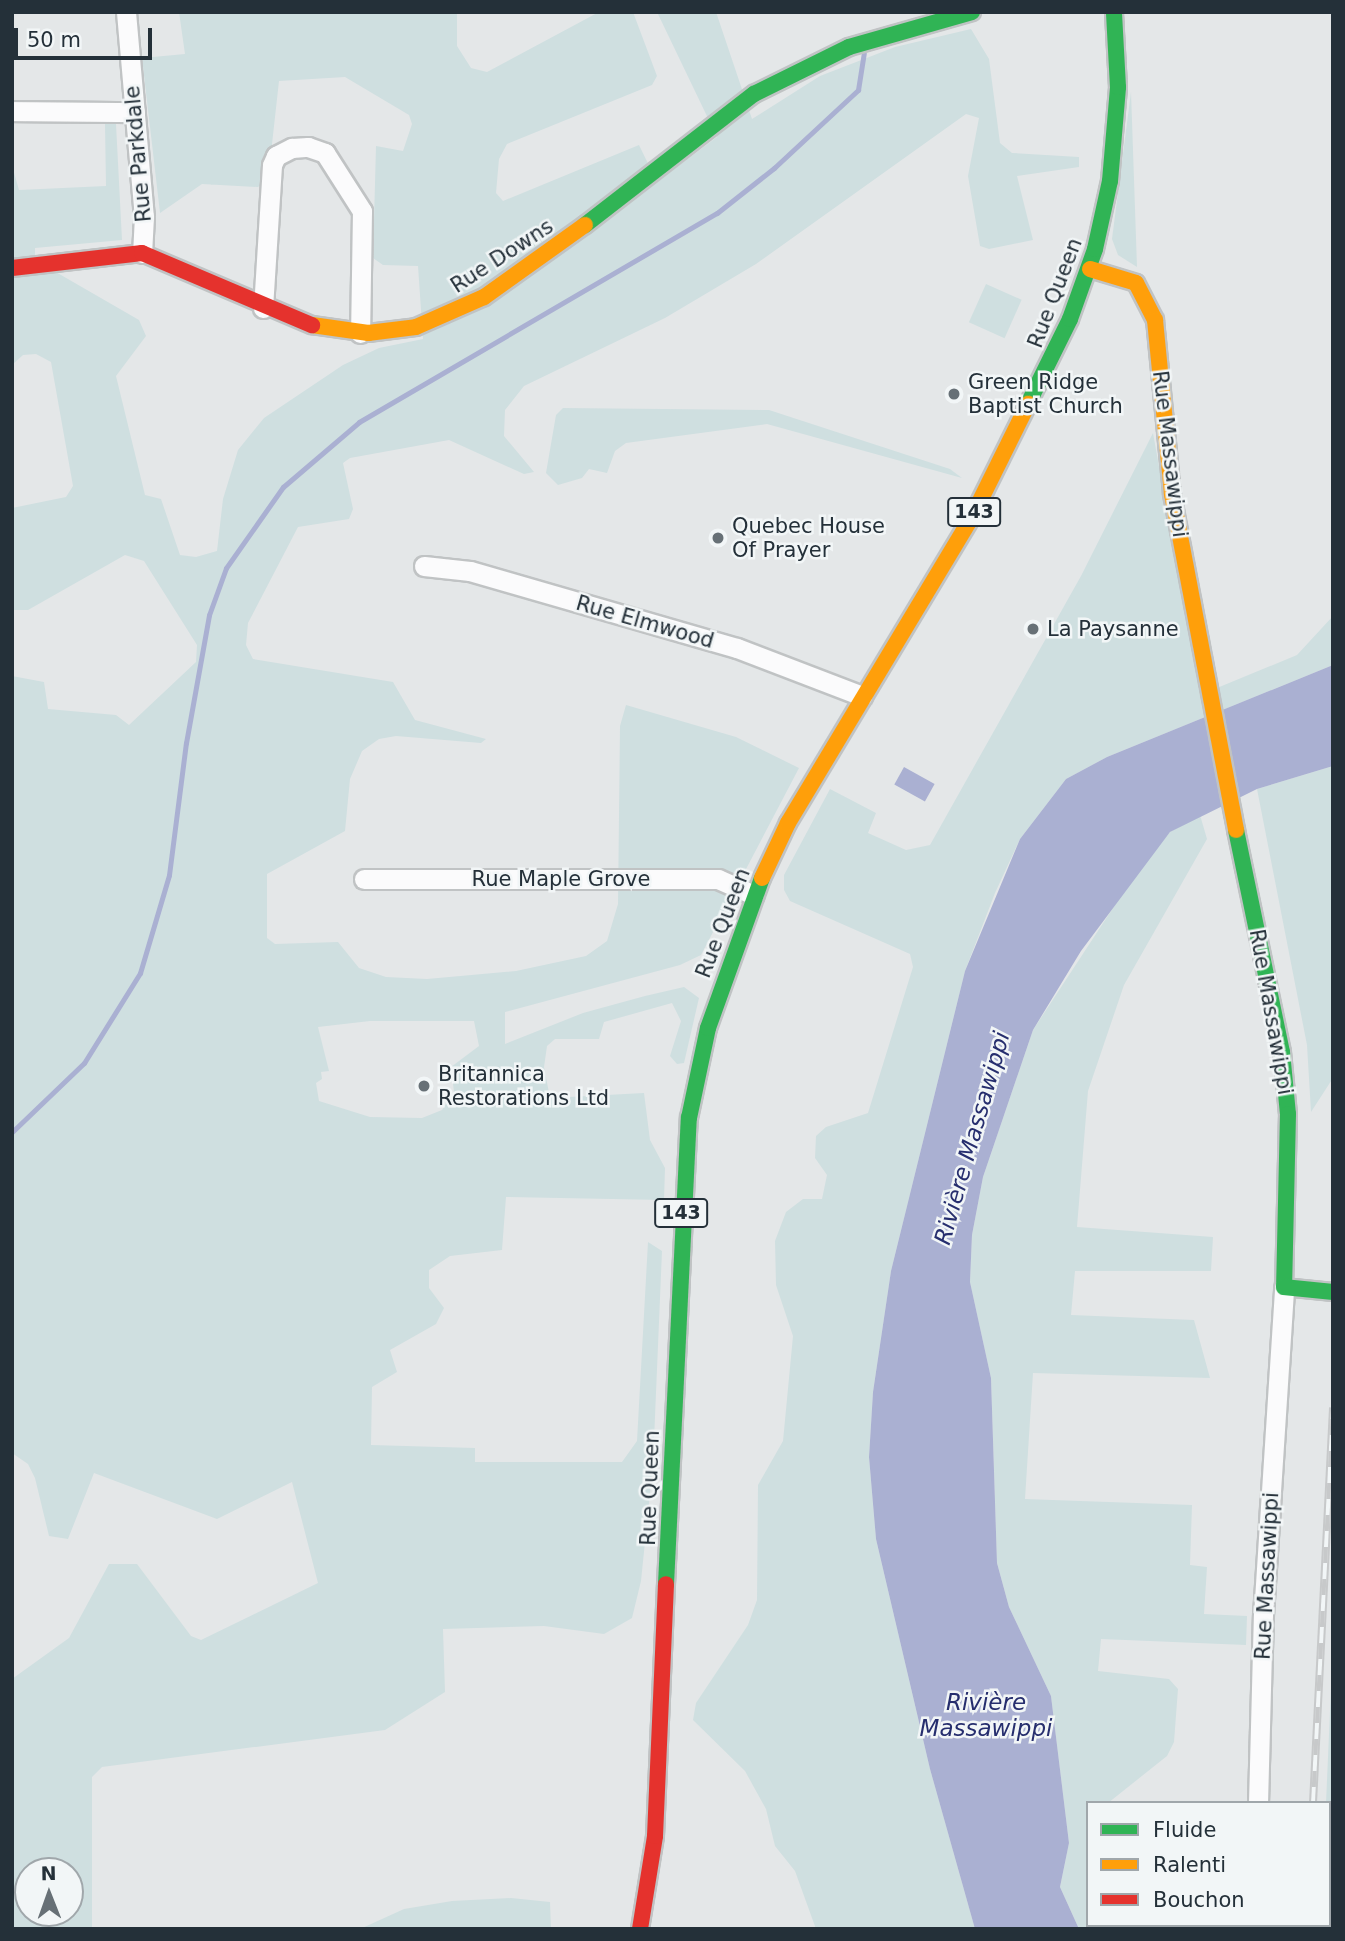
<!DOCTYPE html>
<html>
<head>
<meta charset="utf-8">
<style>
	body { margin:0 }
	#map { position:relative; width:1345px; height:1941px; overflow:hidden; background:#e4e7e8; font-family:"DejaVu Sans",sans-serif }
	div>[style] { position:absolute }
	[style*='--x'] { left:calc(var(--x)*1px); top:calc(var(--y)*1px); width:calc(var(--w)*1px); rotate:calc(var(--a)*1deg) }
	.green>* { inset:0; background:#cfdfe0; transform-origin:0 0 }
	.water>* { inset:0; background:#aab0d2; transform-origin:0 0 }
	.stream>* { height:5px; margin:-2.5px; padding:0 2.5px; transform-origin:2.5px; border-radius:2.5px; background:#aab0d2 }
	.roads { filter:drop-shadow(2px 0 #c0c3c4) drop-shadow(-2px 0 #c0c3c4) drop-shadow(0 2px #c0c3c4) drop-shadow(0 -2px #c0c3c4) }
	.street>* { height:19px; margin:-9.5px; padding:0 9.5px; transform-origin:9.5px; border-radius:9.5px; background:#fbfbfc }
	.fast>* { height:16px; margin:-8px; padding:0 8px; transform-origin:8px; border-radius:8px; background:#30b455 }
	.slow>* { height:16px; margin:-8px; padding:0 8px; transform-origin:8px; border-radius:8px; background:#ff9f0a }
	.jam>* { height:16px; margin:-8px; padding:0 8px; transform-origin:8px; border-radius:8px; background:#e5322d }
	.rail>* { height:8px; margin-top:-4px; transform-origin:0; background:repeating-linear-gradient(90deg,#f2f6f7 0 16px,#c7c9ca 0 32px); box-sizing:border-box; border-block:2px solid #c7c9ca }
	.dots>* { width:19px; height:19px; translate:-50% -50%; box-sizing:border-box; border:4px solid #f2f6f7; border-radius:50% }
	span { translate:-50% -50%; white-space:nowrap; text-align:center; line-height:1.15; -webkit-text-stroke:5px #f2f6f7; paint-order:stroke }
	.shield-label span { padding:2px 5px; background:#f2f6f7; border:2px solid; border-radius:5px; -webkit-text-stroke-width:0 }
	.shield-label { font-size:19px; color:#243039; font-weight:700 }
	.street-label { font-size:21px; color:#243039 }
	.poi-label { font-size:21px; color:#243039 }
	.left { translate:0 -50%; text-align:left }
	.water-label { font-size:23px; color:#262e6e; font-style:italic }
	.frame { position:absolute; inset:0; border:14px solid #243039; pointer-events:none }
	.legend { position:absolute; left:1086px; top:1801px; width:245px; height:126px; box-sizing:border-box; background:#f2f6f7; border:2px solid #a0a7ab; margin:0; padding:9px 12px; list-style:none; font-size:21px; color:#243039 }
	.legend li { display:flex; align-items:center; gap:14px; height:35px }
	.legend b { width:35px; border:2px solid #a0a7ab }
	.north { position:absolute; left:14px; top:1857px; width:70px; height:70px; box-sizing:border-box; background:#f2f6f7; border:2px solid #a0a7ab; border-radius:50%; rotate:359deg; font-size:19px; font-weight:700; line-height:28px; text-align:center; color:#243039 }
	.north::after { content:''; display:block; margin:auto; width:24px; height:32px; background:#677076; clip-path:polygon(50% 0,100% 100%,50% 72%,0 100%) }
	.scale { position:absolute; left:14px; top:28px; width:138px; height:32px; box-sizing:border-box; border:4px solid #243039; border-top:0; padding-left:9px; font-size:21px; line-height:24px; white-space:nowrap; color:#243039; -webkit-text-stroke:5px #f2f6f7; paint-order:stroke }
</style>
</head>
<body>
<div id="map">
	<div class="green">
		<i style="clip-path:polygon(evenodd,179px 12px,457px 12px,457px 46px,471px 68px,487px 72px,599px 12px,633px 12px,657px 76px,652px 85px,507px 144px,499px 159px,496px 193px,503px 201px,639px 145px,657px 182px,717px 137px,657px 12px,716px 12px,752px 119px,820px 76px,895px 47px,971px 29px,989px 59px,1000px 143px,1012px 153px,1079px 157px,1079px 167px,1017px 176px,1033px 240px,989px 249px,980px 246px,968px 176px,979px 118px,966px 114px,756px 264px,665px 318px,524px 386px,505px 410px,504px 436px,534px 472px,524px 474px,449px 440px,350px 458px,343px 463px,353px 509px,349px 519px,298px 527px,248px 623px,246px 645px,253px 659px,393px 682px,415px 720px,486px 739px,481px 743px,396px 736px,379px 739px,362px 751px,350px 779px,345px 831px,267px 874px,267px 938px,275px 944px,338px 942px,359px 968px,386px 977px,427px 979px,516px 971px,586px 956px,607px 941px,618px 904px,620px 726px,626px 705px,736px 737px,799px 768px,701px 955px,680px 965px,505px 1012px,505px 1044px,583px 1013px,645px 996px,684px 987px,699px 998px,684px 1063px,677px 1064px,670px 1056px,681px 1021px,672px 1003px,604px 1022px,599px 1039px,555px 1039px,547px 1046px,544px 1067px,550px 1098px,644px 1093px,650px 1140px,665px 1168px,664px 1200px,506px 1197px,502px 1250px,450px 1256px,429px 1270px,429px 1288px,444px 1308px,436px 1324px,390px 1350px,397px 1372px,372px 1387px,371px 1445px,475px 1448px,475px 1462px,622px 1462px,637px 1441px,648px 1242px,662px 1251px,653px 1464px,641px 1581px,632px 1618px,604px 1634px,544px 1626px,443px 1629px,445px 1692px,385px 1730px,102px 1767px,92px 1777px,92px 1929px,12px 1929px,12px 1679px,69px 1638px,109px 1564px,137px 1564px,191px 1636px,201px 1640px,318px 1583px,292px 1482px,217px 1519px,94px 1473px,68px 1539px,49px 1536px,35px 1478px,28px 1464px,12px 1453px,12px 676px,44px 682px,48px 709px,116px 715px,129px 725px,196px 662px,197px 645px,144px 561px,125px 555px,28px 610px,12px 610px,12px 508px,66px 497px,73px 486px,51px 362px,36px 354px,23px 355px,12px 365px,12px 124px,13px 169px,19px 190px,106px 186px,105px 124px,116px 124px,122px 240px,35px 248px,35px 260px,139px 320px,146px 336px,116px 376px,145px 495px,161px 499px,180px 555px,196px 557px,217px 551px,223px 499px,238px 450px,264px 418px,343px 365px,379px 348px,423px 339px,418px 266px,383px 265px,373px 258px,376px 146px,403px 151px,412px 124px,409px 115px,345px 77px,279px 81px,268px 180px,258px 187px,202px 184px,160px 213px,142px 58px,185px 54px,179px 12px,370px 1021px,474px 1021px,479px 1046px,451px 1067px,454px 1092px,442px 1110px,422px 1118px,370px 1117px,319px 1101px,316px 1083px,322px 1079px,321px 1072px,329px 1071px,318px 1027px,370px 1021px,179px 12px,28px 1871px,70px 1871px,70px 1913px,28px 1913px,28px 1871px)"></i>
		<i style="clip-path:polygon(1131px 92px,1137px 267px,1118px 255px,1112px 239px)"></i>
		<i style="left:986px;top:284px;width:39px;height:42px;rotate:24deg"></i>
		<i style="clip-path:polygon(563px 408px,769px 410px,950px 469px,962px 478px,767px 424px,626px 443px,615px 451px,607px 473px,589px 469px,582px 478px,558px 485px,546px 473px,556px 415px)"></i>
		<i style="clip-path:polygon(1153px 433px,1200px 695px,1297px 655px,1333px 616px,1333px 665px,1107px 757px,1066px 779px,1020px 839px,995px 893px,965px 971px,891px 1271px,873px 1392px,869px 1457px,876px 1539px,930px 1769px,975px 1929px,816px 1929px,795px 1871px,775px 1846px,766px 1809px,745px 1771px,693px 1720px,696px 1703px,748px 1625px,757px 1600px,758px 1485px,783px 1441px,793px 1336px,776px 1285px,775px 1241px,786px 1212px,803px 1199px,822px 1199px,827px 1175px,815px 1158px,816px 1136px,826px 1127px,868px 1113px,913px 967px,910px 954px,790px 901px,784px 890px,784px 875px,830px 789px,876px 813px,868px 833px,906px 850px,930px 845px,1081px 576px)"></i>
		<i style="clip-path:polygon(1333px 766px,1333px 1078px,1311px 1112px,1307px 1045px,1257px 789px)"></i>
		<i style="clip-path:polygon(1200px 815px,1207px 839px,1124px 985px,1088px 1091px,1077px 1227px,1213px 1237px,1211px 1271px,1075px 1271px,1071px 1315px,1194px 1320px,1210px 1378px,1033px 1373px,1025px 1499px,1192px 1505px,1190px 1565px,1207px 1567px,1204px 1614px,1247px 1616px,1246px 1645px,1101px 1639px,1098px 1671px,1169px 1679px,1178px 1689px,1174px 1742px,1167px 1756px,1108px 1803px,1088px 1803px,1088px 1925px,1243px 1929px,1079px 1929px,1060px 1887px,1069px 1843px,1051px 1696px,1009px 1607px,997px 1563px,991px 1378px,970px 1282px,972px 1235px,983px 1177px,1033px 1030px,1132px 879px,1170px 832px)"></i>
		<i style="clip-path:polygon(1333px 1642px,1333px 1929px,1320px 1929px,1329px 1925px,1329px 1803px,1326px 1803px)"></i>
		<i style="clip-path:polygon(511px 1898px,550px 1902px,551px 1929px,360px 1929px,404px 1909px,452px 1901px)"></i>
	</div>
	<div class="water">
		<i style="clip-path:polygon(1333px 665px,1333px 766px,1257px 789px,1170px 832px,1081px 951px,1033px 1030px,983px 1177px,972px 1235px,970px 1282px,991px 1378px,997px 1563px,1009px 1607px,1051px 1696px,1069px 1843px,1060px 1887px,1079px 1929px,975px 1929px,930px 1769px,876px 1539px,869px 1457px,873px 1392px,891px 1271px,965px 971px,1020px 839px,1066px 779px,1107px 757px)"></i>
		<i style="left:904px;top:767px;width:35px;height:20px;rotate:29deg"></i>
	</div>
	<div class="stream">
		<i style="--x:12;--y:1132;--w:100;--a:-43.8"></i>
		<i style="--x:84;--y:1063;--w:106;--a:-58.1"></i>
		<i style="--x:140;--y:973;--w:102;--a:-73.5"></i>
		<i style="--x:169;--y:875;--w:133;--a:-82.7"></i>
		<i style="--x:186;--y:743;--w:130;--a:-79.8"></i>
		<i style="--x:209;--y:615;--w:50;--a:-70.1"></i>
		<i style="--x:226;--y:568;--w:99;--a:-54.9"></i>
		<i style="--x:283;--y:487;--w:100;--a:-40.5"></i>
		<i style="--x:359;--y:422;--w:415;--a:-30.3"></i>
		<i style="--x:717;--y:213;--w:73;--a:-38.3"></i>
		<i style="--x:774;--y:168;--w:115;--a:-42.9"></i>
		<i style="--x:858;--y:90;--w:37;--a:-81"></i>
	</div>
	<div class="roads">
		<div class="street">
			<i style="--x:126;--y:12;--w:205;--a:85"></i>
			<i style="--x:144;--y:216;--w:37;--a:93"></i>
			<i style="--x:12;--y:111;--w:123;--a:0.5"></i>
			<i style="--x:263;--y:308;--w:143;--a:-86.4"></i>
			<i style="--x:272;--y:165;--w:10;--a:-66"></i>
			<i style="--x:276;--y:156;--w:18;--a:-27"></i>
			<i style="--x:292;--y:148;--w:16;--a:-4"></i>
			<i style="--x:308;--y:147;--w:18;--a:19"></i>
			<i style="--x:325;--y:153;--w:69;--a:57.5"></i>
			<i style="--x:362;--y:211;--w:122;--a:90.9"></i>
			<i style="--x:424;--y:566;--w:46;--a:6.2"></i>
			<i style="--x:470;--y:571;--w:278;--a:16.1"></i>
			<i style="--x:737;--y:648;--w:134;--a:21"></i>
			<i style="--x:364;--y:879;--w:354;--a:0"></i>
			<i style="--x:718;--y:879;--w:39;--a:24"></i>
			<i style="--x:1258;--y:1803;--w:188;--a:-88.5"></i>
			<i style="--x:1263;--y:1615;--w:329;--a:-86.3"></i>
			<i style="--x:1257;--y:1929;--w:4;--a:-90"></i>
		</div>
		<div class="fast">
			<i style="--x:585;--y:225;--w:214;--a:-37.8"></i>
			<i style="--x:754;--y:94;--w:106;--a:-26.3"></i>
			<i style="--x:849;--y:47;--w:128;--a:-15.9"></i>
			<i style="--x:1028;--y:404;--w:95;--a:-63.7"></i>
			<i style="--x:1070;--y:319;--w:74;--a:-70.3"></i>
			<i style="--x:1095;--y:249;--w:70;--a:-77.6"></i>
			<i style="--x:1110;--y:181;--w:94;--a:-85.1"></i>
			<i style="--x:1118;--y:87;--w:75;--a:-93.1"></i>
			<i style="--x:1236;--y:830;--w:227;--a:78.3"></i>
			<i style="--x:1282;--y:1052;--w:62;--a:84.5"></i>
			<i style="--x:1288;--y:1114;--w:173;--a:91.3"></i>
			<i style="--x:1284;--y:1287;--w:49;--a:5.8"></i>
			<i style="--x:666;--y:1584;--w:467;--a:-87.2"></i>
			<i style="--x:689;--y:1118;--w:92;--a:-78.1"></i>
			<i style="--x:708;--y:1028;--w:159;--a:-70.2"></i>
		</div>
		<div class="slow">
			<i style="--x:1090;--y:269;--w:48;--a:16.9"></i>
			<i style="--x:1136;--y:283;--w:42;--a:62.8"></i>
			<i style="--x:1155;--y:320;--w:175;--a:84.4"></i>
			<i style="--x:1172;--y:494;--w:342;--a:79.2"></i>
			<i style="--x:312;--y:325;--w:57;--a:8.1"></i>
			<i style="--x:368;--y:333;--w:48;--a:-7.1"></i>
			<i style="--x:416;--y:327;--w:74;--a:-23.8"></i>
			<i style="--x:484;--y:297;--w:124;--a:-35.5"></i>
			<i style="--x:762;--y:878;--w:61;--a:-64.7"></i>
			<i style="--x:788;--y:823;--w:362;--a:-59"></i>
			<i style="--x:974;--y:513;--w:122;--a:-63.6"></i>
		</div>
		<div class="jam">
			<i style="--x:12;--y:268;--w:131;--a:-6.6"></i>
			<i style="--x:142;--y:253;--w:185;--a:23"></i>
			<i style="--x:640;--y:1929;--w:94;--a:-80.8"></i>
			<i style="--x:655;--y:1836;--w:252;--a:-87.5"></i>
		</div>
	</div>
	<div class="rail">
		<i style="--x:1313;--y:1803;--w:396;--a:-87.1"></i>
		<i style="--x:1310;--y:1929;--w:4;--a:-90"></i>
	</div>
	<div class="dots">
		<i style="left:954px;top:394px;background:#677076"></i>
		<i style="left:718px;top:538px;background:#677076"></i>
		<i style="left:1033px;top:629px;background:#677076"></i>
		<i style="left:424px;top:1086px;background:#677076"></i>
	</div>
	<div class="shield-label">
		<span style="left:974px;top:512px">143</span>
		<span style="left:681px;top:1213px">143</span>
	</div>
	<div class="street-label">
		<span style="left:138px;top:154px;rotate:-95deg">Rue Parkdale</span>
		<span style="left:502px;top:256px;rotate:-33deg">Rue Downs</span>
		<span style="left:1055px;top:293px;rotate:-69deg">Rue Queen</span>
		<span style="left:1170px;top:454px;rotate:83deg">Rue Massawippi</span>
		<span style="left:645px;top:622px;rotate:16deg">Rue Elmwood</span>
		<span style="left:561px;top:879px">Rue Maple Grove</span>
		<span style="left:723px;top:923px;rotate:-69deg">Rue Queen</span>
		<span style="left:1271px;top:1012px;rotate:80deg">Rue Massawippi</span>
		<span style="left:650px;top:1488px;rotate:-88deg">Rue Queen</span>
		<span style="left:1267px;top:1576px;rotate:-87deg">Rue Massawippi</span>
	</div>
	<div class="poi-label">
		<span class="left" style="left:968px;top:394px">Green Ridge<br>Baptist Church</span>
		<span class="left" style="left:732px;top:538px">Quebec House<br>Of Prayer</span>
		<span class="left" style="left:1047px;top:629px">La Paysanne</span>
		<span class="left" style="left:438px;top:1086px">Britannica<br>Restorations Ltd</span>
	</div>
	<div class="water-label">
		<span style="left:972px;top:1138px;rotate:-74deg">Rivière Massawippi</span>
		<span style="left:986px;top:1715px">Rivière<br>Massawippi</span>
	</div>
	<div class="frame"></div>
	<ul class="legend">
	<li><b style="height:9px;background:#30b455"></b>Fluide</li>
	<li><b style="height:9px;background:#ff9f0a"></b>Ralenti</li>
	<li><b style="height:9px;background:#e5322d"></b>Bouchon</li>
	</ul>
	<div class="north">N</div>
	<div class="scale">50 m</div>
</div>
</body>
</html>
